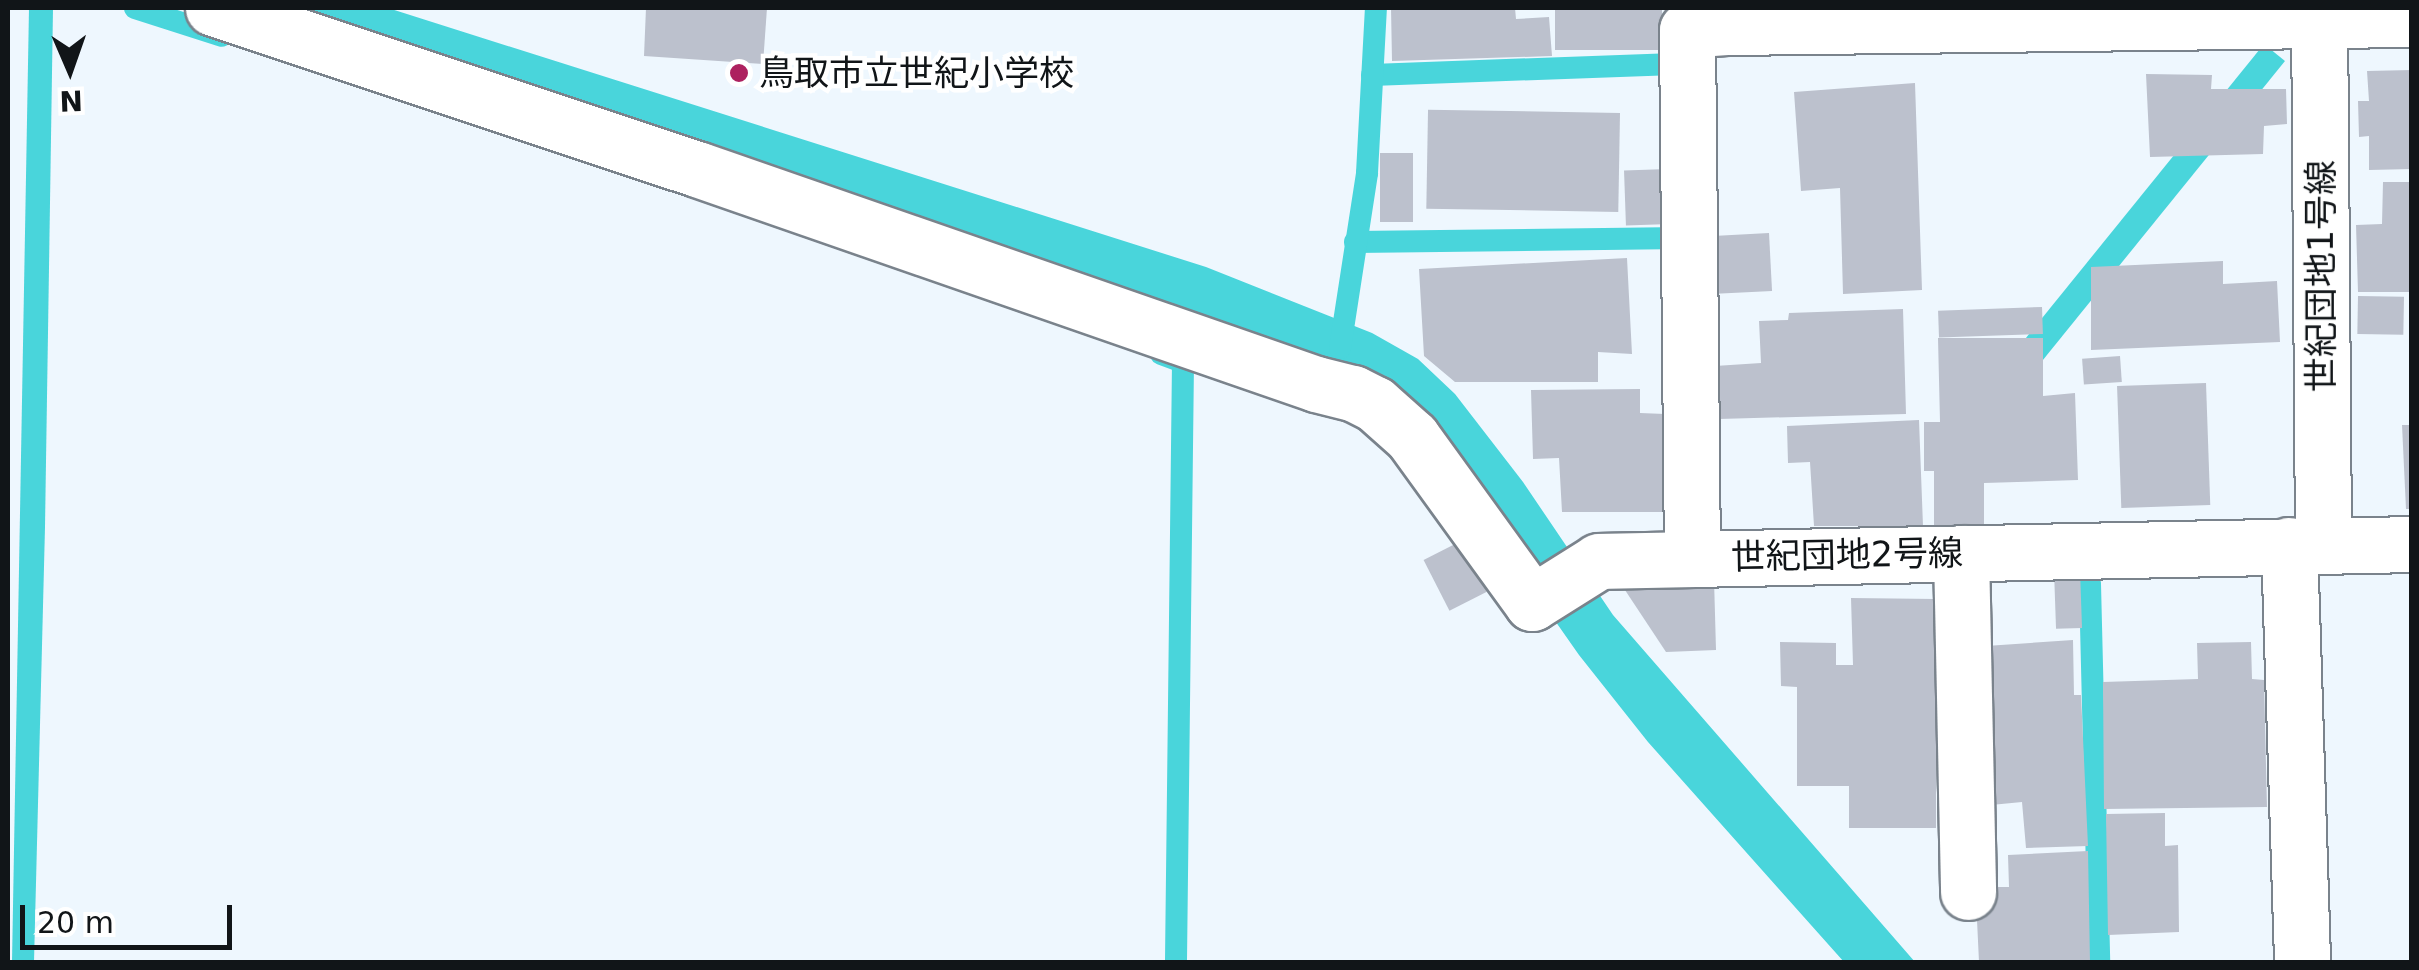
<!DOCTYPE html>
<html>
<head>
<meta charset="utf-8">
<style>
	body { margin:0 }
	#map { position:relative; width:2419px; height:970px; overflow:hidden; background:#eef7fe; font-family:"DejaVu Sans","Noto Sans JP",sans-serif }
	div>[style] { position:absolute }
	[style*='--x'] { left:calc(var(--x)*1px); top:calc(var(--y)*1px); width:calc(var(--w)*1px); rotate:calc(var(--a)*1deg) }
	.water>* { inset:0; background:#49d5db; transform-origin:0 0 }
	.stream>* { height:22px; margin:-11px; padding:0 11px; transform-origin:11px; border-radius:11px; background:#49d5db }
	.building>* { inset:0; background:#bcc1cd; transform-origin:0 0 }
	.roads { filter:drop-shadow(2px 0 #7a838c) drop-shadow(-2px 0 #7a838c) drop-shadow(0 2px #7a838c) drop-shadow(0 -2px #7a838c) }
	.minor>* { height:55px; margin:-27.5px; padding:0 27.5px; transform-origin:27.5px; border-radius:27.5px; background:#fff }
	.dots>* { width:28px; height:28px; translate:-50% -50%; box-sizing:border-box; border:5px solid #fff; border-radius:50% }
	span { translate:-50% -50%; white-space:nowrap; text-align:center; line-height:1.15; -webkit-text-stroke:9px #fff; paint-order:stroke }
	.poi-label { font-size:35px; color:#111518 }
	.left { translate:0 -50%; text-align:left }
	.street-label { font-size:35px; color:#111518 }
	.frame { position:absolute; inset:0; border:10px solid #111518; pointer-events:none }
	.north { position:absolute; left:20px; top:20px; width:100px; height:100px; -webkit-text-stroke:8px #fff; paint-order:stroke; rotate:178deg; font-size:28px; font-weight:700; line-height:40px; text-align:center; color:#111518 }
	.north::after { content:''; display:block; margin:auto; width:35px; height:45px; background:#111518; clip-path:polygon(50% 0,100% 100%,50% 72%,0 100%) }
	.scale { position:absolute; left:20px; top:905px; width:212px; height:45px; box-sizing:border-box; border:5px solid #111518; border-top:0; padding-left:12px; font-size:30px; line-height:35px; white-space:nowrap; color:#111518; -webkit-text-stroke:8px #fff; paint-order:stroke }
</style>
</head>
<body>
<div id="map">
	<div class="water">
		<i style="clip-path:polygon(29px 8px,53px 8px,45px 527px,34px 962px,12px 962px)"></i>
		<i style="clip-path:polygon(271px 8px,388px 8px,1206px 267px,1372px 333px,1418px 359px,1455px 394px,1523px 482px,1613px 615px,1915px 962px,1844px 962px,1648px 742px,1579px 655px,1436px 451px)"></i>
		<i style="left:2264px;top:44px;width:27px;height:539px;rotate:39deg"></i>
	</div>
	<div class="stream">
		<i style="--x:135;--y:8;--w:91;--a:17.8"></i>
		<i style="--x:1372;--y:75;--w:296;--a:-2.1"></i>
		<i style="--x:1355;--y:242;--w:308;--a:-0.7"></i>
		<i style="--x:1340;--y:348;--w:177;--a:-81.2"></i>
		<i style="--x:1367;--y:173;--w:165;--a:-86.9"></i>
		<i style="--x:1161;--y:354;--w:23;--a:20"></i>
		<i style="--x:1183;--y:362;--w:600;--a:90.67"></i>
		<i style="--x:2090;--y:584;--w:378;--a:88.6"></i>
	</div>
	<div class="building">
		<i style="clip-path:polygon(646px 8px,767px 8px,763px 64px,644px 56px)"></i>
		<i style="clip-path:polygon(1391px 8px,1515px 8px,1516px 19px,1549px 17px,1552px 56px,1392px 61px)"></i>
		<i style="left:1555px;top:8px;width:107px;height:42px"></i>
		<i style="clip-path:polygon(2412px 70px,2412px 169px,2369px 170px,2369px 136px,2359px 137px,2358px 101px,2369px 101px,2367px 71px)"></i>
		<i style="clip-path:polygon(2146px 74px,2212px 75px,2211px 89px,2286px 89px,2287px 124px,2264px 126px,2263px 154px,2150px 157px)"></i>
		<i style="clip-path:polygon(1915px 83px,1922px 290px,1843px 294px,1840px 188px,1801px 191px,1794px 92px)"></i>
		<i style="left:1620px;top:113px;width:99px;height:192px;rotate:91deg"></i>
		<i style="left:1380px;top:153px;width:33px;height:69px"></i>
		<i style="left:1668px;top:169px;width:55px;height:44px;rotate:88deg"></i>
		<i style="clip-path:polygon(2383px 182px,2412px 182px,2412px 292px,2358px 292px,2356px 225px,2382px 224px)"></i>
		<i style="left:1769px;top:233px;width:58px;height:56px;rotate:87deg"></i>
		<i style="clip-path:polygon(1627px 258px,1632px 354px,1598px 352px,1598px 382px,1455px 382px,1424px 356px,1419px 269px)"></i>
		<i style="clip-path:polygon(2223px 261px,2223px 284px,2277px 281px,2280px 342px,2091px 350px,2091px 267px)"></i>
		<i style="left:2358px;top:296px;width:46px;height:38px;rotate:1deg"></i>
		<i style="left:2042px;top:307px;width:27px;height:104px;rotate:88deg"></i>
		<i style="clip-path:polygon(1903px 309px,1906px 414px,1719px 419px,1715px 366px,1761px 363px,1759px 321px,1788px 320px,1789px 313px)"></i>
		<i style="clip-path:polygon(1938px 338px,2043px 338px,2043px 396px,2075px 393px,2078px 480px,1984px 483px,1984px 525px,1934px 527px,1934px 471px,1924px 471px,1924px 422px,1940px 422px)"></i>
		<i style="left:2120px;top:356px;width:26px;height:38px;rotate:86deg"></i>
		<i style="left:2206px;top:383px;width:122px;height:89px;rotate:88deg"></i>
		<i style="clip-path:polygon(1640px 389px,1640px 413px,1665px 414px,1665px 512px,1562px 512px,1559px 458px,1533px 459px,1531px 390px)"></i>
		<i style="clip-path:polygon(1919px 420px,1923px 526px,1814px 526px,1810px 462px,1788px 463px,1787px 426px)"></i>
		<i style="clip-path:polygon(2402px 425px,2412px 425px,2412px 509px,2406px 509px)"></i>
		<i style="left:1461px;top:541px;width:57px;height:42px;rotate:63deg"></i>
		<i style="left:2080px;top:570px;width:58px;height:26px;rotate:88deg"></i>
		<i style="clip-path:polygon(1714px 579px,1716px 650px,1666px 652px,1619px 581px)"></i>
		<i style="clip-path:polygon(1851px 598px,1936px 599px,1936px 828px,1849px 828px,1849px 786px,1797px 786px,1797px 687px,1781px 686px,1780px 642px,1836px 643px,1836px 665px,1853px 665px)"></i>
		<i style="clip-path:polygon(2073px 640px,2074px 695px,2081px 695px,2088px 846px,2026px 848px,2022px 802px,1991px 805px,1986px 646px)"></i>
		<i style="clip-path:polygon(2251px 642px,2252px 679px,2264px 680px,2267px 807px,2104px 809px,2103px 682px,2198px 679px,2197px 643px)"></i>
		<i style="clip-path:polygon(2165px 813px,2165px 846px,2178px 845px,2179px 932px,2108px 935px,2106px 814px)"></i>
		<i style="clip-path:polygon(2088px 851px,2090px 962px,1979px 962px,1976px 899px,1981px 887px,2009px 887px,2008px 855px)"></i>
	</div>
	<div class="roads">
		<div class="minor">
			<i style="--x:213;--y:8;--w:510;--a:18.4"></i>
			<i style="--x:697;--y:169;--w:655;--a:19.15"></i>
			<i style="--x:1316;--y:384;--w:38;--a:14"></i>
			<i style="--x:1353;--y:393;--w:25;--a:27"></i>
			<i style="--x:1375;--y:404;--w:50;--a:41.7"></i>
			<i style="--x:1412;--y:437;--w:205;--a:54.1"></i>
			<i style="--x:1532;--y:603;--w:79;--a:-32.1"></i>
			<i style="--x:1599;--y:561;--w:93;--a:-1.2"></i>
			<i style="--x:1726;--y:8;--w:19;--a:90"></i>
			<i style="--x:1726;--y:27;--w:39;--a:176"></i>
			<i style="--x:1687;--y:30;--w:529;--a:89.46"></i>
			<i style="--x:1692;--y:559;--w:720;--a:-1.19"></i>
			<i style="--x:2319;--y:8;--w:537;--a:89.57"></i>
			<i style="--x:1726;--y:27;--w:686;--a:-0.67"></i>
			<i style="--x:2289;--y:545;--w:417;--a:88.2"></i>
			<i style="--x:1961;--y:553;--w:339;--a:88.8"></i>
		</div>
	</div>
	<div class="dots">
		<i style="left:739px;top:73px;background:#ad215f"></i>
	</div>
	<div class="poi-label">
		<span class="left" style="left:759px;top:73px">鳥取市立世紀小学校</span>
	</div>
	<div class="street-label">
		<span style="left:2321px;top:276px;rotate:-90deg">世紀団地1号線</span>
		<span style="left:1847px;top:555px;rotate:-1deg">世紀団地2号線</span>
	</div>
	<div class="frame"></div>
	<div class="north">N</div>
	<div class="scale">20 m</div>
</div>
</body>
</html>
